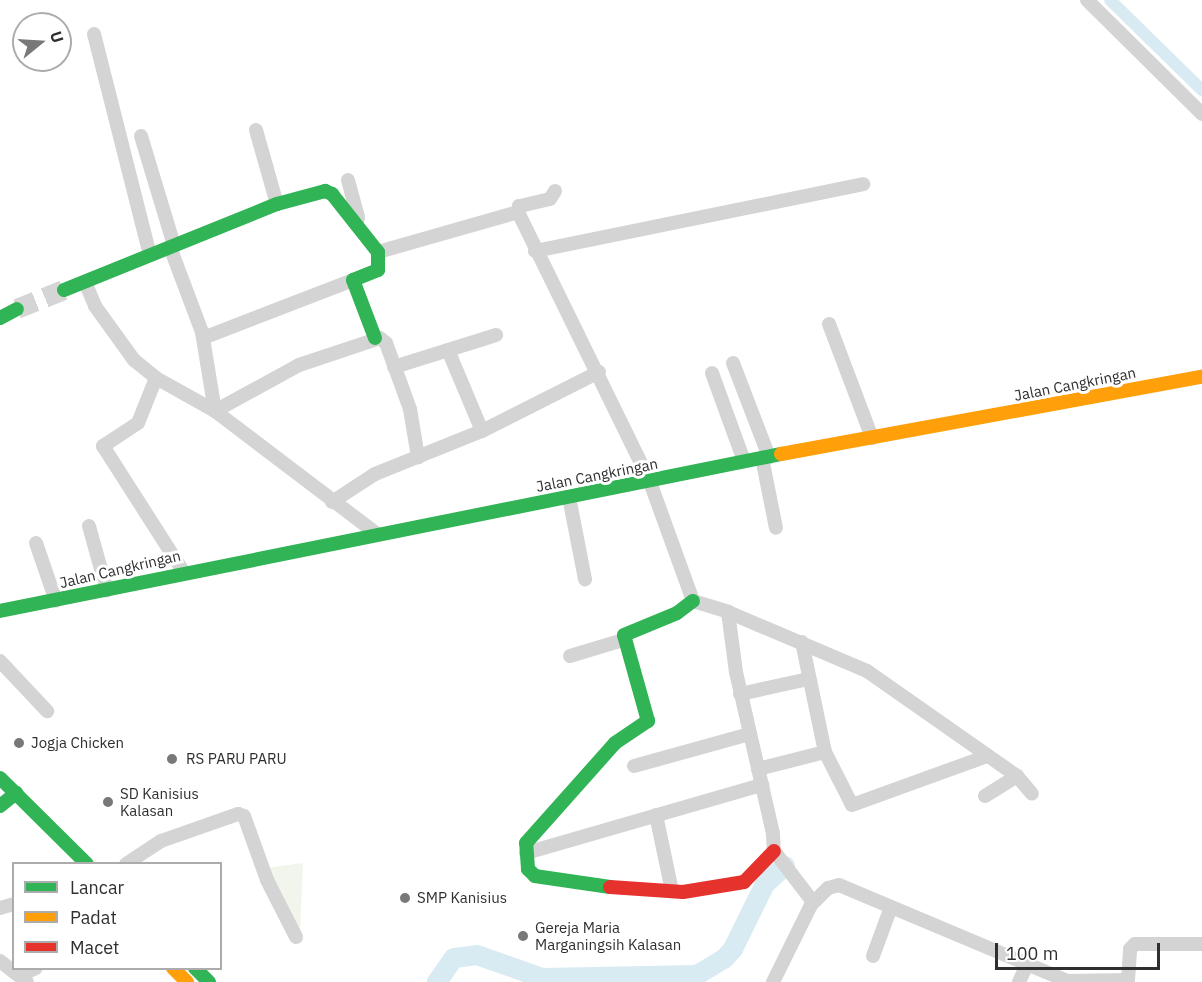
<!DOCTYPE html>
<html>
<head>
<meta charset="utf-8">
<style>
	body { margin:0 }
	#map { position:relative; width:1202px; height:982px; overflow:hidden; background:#fff; font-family:"IBM Plex Sans",sans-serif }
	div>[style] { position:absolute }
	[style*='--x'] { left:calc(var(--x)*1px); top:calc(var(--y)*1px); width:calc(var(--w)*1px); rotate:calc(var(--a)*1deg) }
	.green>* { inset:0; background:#f2f5ec }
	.canal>* { height:12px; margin:-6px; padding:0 6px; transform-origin:6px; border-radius:6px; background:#d8ebf2 }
	.river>* { height:20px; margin:-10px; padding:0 10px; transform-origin:10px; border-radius:10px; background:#d8ebf2 }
	.secondary-tunnel>* { height:20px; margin-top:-10px; transform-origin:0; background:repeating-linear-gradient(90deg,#d5d5d5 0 20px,transparent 0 30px) }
	.street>* { height:14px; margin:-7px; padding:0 7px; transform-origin:7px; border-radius:7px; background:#d4d4d4 }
	.fast>* { height:14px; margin:-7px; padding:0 7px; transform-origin:7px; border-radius:7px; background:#30b455 }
	.slow>* { height:14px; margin:-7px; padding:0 7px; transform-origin:7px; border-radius:7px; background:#ff9f0a }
	.jam>* { height:14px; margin:-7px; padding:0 7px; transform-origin:7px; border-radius:7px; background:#e5322d }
	.dots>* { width:16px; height:16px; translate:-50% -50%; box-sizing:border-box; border:3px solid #fff; border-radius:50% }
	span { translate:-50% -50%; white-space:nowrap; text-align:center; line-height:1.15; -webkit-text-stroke:6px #fff; paint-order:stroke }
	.street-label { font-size:15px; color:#2f2f2f }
	.poi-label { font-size:15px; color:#2f2f2f }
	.left { translate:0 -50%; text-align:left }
	.legend { position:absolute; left:12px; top:862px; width:210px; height:108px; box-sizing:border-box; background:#fff; border:2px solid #acacac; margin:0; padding:8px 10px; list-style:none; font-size:18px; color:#2f2f2f }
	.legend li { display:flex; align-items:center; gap:12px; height:30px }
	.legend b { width:30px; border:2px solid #acacac }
	.north { position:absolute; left:12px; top:12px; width:60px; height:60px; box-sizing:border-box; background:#fff; border:2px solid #acacac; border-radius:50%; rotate:72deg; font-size:16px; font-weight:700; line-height:24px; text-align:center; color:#2f2f2f }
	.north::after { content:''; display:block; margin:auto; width:21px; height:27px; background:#787878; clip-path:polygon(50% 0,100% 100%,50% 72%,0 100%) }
	.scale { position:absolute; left:995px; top:943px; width:165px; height:27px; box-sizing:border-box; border:3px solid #2f2f2f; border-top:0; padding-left:8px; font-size:18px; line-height:21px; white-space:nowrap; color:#2f2f2f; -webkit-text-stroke:4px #fff; paint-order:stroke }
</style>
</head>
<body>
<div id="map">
	<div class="green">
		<i style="clip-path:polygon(303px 863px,300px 933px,266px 868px)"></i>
	</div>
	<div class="canal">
		<i style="--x:1110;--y:0;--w:129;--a:44.4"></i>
	</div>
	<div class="river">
		<i style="--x:437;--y:982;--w:29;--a:-55"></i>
		<i style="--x:454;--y:958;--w:23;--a:-7"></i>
		<i style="--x:477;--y:955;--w:69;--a:19.5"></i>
		<i style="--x:542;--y:978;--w:155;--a:-1.1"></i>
		<i style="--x:697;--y:975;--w:31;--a:-31"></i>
		<i style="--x:724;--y:959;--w:13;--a:-48"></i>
		<i style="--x:733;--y:949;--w:72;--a:-63.8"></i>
		<i style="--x:765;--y:884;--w:27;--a:-42"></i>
	</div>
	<div class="secondary-tunnel">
		<i style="--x:17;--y:309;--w:51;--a:-22"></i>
	</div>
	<div class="street">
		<i style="--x:1087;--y:0;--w:162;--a:44.7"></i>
		<i style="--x:94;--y:34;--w:228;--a:75.8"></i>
		<i style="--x:256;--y:130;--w:77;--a:74.2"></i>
		<i style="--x:141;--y:136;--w:114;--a:73.2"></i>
		<i style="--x:348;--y:180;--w:39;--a:75"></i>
		<i style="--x:358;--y:218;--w:6;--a:121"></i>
		<i style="--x:555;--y:191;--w:9;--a:122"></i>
		<i style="--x:550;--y:199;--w:32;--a:167"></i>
		<i style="--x:519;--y:206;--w:6;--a:99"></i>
		<i style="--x:518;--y:212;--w:301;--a:63.9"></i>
		<i style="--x:650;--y:482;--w:127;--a:70.1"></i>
		<i style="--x:693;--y:601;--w:37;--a:17"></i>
		<i style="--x:728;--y:612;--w:151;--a:23"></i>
		<i style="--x:867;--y:671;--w:183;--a:35"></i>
		<i style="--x:1017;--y:776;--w:23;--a:50"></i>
		<i style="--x:170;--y:247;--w:91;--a:69.4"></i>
		<i style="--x:202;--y:332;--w:80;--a:80.7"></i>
		<i style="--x:535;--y:251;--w:335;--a:-11.5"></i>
		<i style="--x:378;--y:252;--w:146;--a:-15.9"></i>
		<i style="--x:85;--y:282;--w:26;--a:67"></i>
		<i style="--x:95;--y:306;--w:67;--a:54.2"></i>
		<i style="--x:134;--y:360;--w:28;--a:39"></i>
		<i style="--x:156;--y:378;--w:68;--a:29.2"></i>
		<i style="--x:215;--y:411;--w:202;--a:37.2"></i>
		<i style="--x:829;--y:324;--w:122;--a:69.3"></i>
		<i style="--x:203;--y:338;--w:161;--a:-21.1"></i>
		<i style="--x:448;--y:350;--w:88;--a:67.2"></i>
		<i style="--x:733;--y:363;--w:101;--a:69"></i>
		<i style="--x:394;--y:367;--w:107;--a:-17.4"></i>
		<i style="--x:712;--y:373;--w:94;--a:70"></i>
		<i style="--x:156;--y:378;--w:48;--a:111.8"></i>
		<i style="--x:138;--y:423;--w:42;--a:146.7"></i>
		<i style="--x:103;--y:446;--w:148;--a:57.4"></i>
		<i style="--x:215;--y:411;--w:96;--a:-28.7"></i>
		<i style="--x:299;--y:365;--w:85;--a:-18.4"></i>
		<i style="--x:380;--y:338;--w:8;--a:40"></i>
		<i style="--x:386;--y:343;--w:70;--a:70"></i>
		<i style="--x:410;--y:409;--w:49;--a:80.5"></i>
		<i style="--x:762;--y:458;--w:71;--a:78.7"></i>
		<i style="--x:569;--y:497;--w:84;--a:79"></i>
		<i style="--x:332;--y:502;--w:51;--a:-33.1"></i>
		<i style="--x:375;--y:474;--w:115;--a:-21.9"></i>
		<i style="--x:482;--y:431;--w:131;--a:-26.8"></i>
		<i style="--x:89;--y:526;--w:67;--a:74.5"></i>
		<i style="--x:36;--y:543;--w:61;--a:71"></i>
		<i style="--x:728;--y:612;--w:61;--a:82.4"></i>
		<i style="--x:736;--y:672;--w:166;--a:77.1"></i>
		<i style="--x:773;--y:834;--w:17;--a:87"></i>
		<i style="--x:774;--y:851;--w:64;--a:52.6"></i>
		<i style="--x:802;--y:642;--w:112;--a:78.2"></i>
		<i style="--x:825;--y:752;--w:59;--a:63"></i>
		<i style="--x:852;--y:805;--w:144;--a:-19.9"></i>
		<i style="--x:570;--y:656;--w:55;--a:-16.8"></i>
		<i style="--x:0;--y:661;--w:69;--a:46.8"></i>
		<i style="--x:740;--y:694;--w:70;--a:-12.4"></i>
		<i style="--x:634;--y:766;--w:119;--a:-15.5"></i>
		<i style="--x:758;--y:769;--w:69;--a:-14.2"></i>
		<i style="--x:985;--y:796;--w:38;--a:-32"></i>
		<i style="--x:656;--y:815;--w:78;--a:78.1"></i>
		<i style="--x:526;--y:853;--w:246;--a:-16.1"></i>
		<i style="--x:126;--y:864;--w:42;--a:-33.3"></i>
		<i style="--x:161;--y:841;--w:82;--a:-19.3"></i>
		<i style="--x:238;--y:814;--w:6;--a:18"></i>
		<i style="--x:244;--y:816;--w:68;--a:70.2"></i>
		<i style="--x:267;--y:880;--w:64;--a:63"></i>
		<i style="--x:0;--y:908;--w:15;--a:-16"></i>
		<i style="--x:873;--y:956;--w:52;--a:-69.8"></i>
		<i style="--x:0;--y:961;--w:34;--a:38"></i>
		<i style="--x:14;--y:972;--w:9;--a:13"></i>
		<i style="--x:23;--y:974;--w:14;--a:-25"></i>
		<i style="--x:773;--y:982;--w:86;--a:-63.7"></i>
		<i style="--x:811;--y:905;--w:24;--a:-45"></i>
		<i style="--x:828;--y:888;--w:11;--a:-15"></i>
		<i style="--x:839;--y:885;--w:247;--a:22.8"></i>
		<i style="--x:1067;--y:981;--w:61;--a:-0.9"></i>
		<i style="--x:1128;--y:980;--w:31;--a:-86"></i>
		<i style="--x:1130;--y:949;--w:7;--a:-45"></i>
		<i style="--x:1135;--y:944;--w:67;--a:0"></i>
		<i style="--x:1019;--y:982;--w:21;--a:-65"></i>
	</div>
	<div class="fast">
		<i style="--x:64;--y:290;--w:230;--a:-22"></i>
		<i style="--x:277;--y:204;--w:50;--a:-15.2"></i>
		<i style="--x:325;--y:191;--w:8;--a:23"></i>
		<i style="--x:332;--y:194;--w:74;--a:51.6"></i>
		<i style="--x:378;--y:252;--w:18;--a:90"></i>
		<i style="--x:378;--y:270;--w:27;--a:158"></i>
		<i style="--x:353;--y:280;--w:62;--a:69.2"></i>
		<i style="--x:0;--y:318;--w:19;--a:-28"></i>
		<i style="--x:0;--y:611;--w:797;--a:-11.37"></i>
		<i style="--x:0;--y:778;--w:122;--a:44.7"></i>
		<i style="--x:0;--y:806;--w:21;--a:-39"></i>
		<i style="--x:610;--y:887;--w:76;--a:-171.7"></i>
		<i style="--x:535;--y:876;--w:10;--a:-135"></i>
		<i style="--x:528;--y:869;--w:26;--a:-94"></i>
		<i style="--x:526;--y:843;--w:134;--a:-48.3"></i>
		<i style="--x:615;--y:743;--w:40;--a:-34"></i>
		<i style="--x:648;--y:721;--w:89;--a:-105.6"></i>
		<i style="--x:624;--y:635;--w:57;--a:-22.5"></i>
		<i style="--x:677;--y:613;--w:20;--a:-37"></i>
		<i style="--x:195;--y:968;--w:20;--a:45"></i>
	</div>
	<div class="slow">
		<i style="--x:781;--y:454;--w:428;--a:-10.4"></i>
		<i style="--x:173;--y:968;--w:20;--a:45"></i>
	</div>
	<div class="jam">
		<i style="--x:610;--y:887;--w:73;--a:3.9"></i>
		<i style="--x:683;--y:892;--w:62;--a:-9.3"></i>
		<i style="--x:744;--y:882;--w:43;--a:-45.9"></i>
	</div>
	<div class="dots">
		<i style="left:19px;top:743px;background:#787878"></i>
		<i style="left:172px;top:759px;background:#787878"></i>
		<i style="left:108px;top:802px;background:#787878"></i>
		<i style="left:405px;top:898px;background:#787878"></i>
		<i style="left:523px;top:936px;background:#787878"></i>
	</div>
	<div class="street-label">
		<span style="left:1075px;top:384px;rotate:-11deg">Jalan Cangkringan</span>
		<span style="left:597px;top:475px;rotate:-11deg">Jalan Cangkringan</span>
		<span style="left:120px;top:569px;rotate:-13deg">Jalan Cangkringan</span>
	</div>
	<div class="poi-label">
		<span class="left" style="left:31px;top:743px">Jogja Chicken</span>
		<span class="left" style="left:186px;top:759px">RS PARU PARU</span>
		<span class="left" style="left:120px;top:802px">SD Kanisius<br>Kalasan</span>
		<span class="left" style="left:417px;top:898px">SMP Kanisius</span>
		<span class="left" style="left:535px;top:936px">Gereja Maria<br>Marganingsih Kalasan</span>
	</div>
	<ul class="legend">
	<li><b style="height:8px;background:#30b455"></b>Lancar</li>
	<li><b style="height:8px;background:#ff9f0a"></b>Padat</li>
	<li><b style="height:8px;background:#e5322d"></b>Macet</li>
	</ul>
	<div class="north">U</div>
	<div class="scale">100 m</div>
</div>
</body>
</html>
